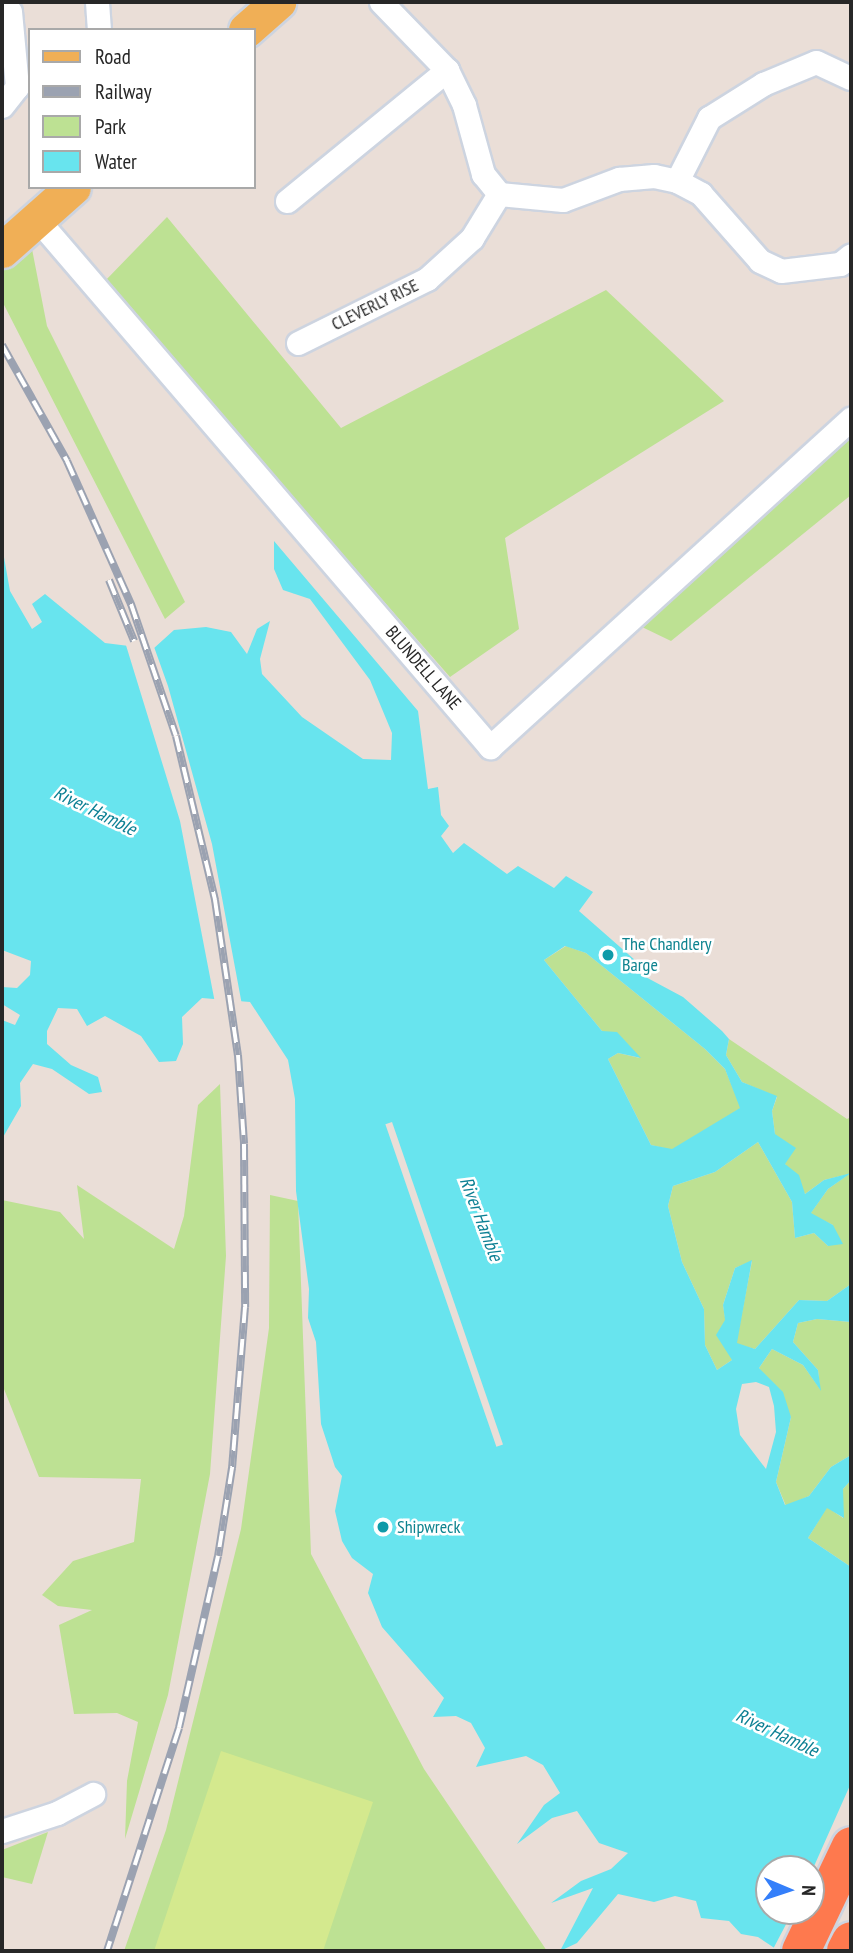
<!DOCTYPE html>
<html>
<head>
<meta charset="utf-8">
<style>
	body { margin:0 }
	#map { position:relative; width:853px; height:1953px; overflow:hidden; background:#eaded7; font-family:"PT Sans Narrow",sans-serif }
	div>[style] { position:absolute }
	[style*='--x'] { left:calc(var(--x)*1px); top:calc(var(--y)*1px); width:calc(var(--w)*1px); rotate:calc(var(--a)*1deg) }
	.green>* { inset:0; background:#bde193 }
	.pitch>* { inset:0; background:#d4e98e }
	.water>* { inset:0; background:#68e4ee }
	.pier>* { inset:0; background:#eaded7; transform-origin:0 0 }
	.roads { filter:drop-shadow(2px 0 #cdd4e0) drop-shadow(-2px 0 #cdd4e0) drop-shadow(0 2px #cdd4e0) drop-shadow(0 -2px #cdd4e0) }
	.street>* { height:23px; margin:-11.5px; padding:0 11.5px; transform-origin:11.5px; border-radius:11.5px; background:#fff }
	.primary>* { height:35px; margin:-17.5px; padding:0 17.5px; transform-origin:17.5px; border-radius:17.5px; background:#f0af56 }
	.highway>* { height:38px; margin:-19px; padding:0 19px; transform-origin:19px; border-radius:19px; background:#fe794e }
	.rail>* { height:8px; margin-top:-4px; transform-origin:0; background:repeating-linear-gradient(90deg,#fff 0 16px,#9ba2b1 0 32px); box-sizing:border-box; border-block:2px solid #9ba2b1 }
	.dots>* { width:19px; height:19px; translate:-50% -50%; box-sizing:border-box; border:4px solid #fff; border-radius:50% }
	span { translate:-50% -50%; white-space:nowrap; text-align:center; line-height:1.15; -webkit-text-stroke:5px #fff; paint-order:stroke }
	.street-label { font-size:18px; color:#272727 }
	.culture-label { font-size:18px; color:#0d838f }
	.left { translate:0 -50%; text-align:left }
	.water-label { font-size:19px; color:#0d8094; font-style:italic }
	.frame { position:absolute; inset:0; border:4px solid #272727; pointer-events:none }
	.legend { position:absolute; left:28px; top:28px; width:228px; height:161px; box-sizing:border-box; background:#fff; border:2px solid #a9a9a9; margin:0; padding:9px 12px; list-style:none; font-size:21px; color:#272727 }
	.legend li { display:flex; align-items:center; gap:14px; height:35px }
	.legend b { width:35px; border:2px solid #a9a9a9 }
	.north { position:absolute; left:755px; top:1855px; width:70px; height:70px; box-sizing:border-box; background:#fff; border:2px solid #a9a9a9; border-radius:50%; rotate:92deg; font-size:19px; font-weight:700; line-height:28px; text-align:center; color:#272727 }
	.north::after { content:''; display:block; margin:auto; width:24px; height:32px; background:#347ffa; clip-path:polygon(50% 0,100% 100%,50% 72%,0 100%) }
</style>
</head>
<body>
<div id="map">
	<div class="green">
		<i style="clip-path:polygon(167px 217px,341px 428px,606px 290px,724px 401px,505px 538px,519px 629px,450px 677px,104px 282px)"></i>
		<i style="clip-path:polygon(32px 249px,47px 326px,185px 602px,165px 619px,2px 301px,2px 270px)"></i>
		<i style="clip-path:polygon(851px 434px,851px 495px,671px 641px,642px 627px)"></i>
		<i style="clip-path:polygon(566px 946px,586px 953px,705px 1049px,725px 1069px,741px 1108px,672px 1150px,651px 1145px,608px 1059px,618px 1053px,640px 1058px,602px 1031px,544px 960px)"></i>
		<i style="clip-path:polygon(729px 1039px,847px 1119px,851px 1117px,851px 1284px,827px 1301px,799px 1300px,755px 1349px,736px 1344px,752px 1261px,735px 1268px,723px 1305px,732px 1360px,717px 1370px,705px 1345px,704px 1309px,682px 1262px,668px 1206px,673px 1186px,715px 1172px,758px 1142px,792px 1202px,795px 1238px,814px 1233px,828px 1246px,833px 1225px,810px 1214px,828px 1189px,849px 1174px,824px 1180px,805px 1194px,785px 1164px,775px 1134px,772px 1111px,777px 1097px,742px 1082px,726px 1055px)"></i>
		<i style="clip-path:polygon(220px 1084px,226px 1256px,210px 1474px,168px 1695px,125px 1839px,127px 1781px,138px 1722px,117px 1713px,74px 1714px,59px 1625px,92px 1610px,58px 1606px,42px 1595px,73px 1561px,134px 1542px,141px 1479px,39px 1477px,2px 1384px,2px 1200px,60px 1212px,84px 1239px,77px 1185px,174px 1249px,184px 1216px,198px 1105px)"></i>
		<i style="clip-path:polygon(270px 1195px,298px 1201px,311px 1554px,424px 1769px,547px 1951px,124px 1951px,166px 1830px,241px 1529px,269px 1328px)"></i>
		<i style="clip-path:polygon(817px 1319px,851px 1322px,851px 1455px,831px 1467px,809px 1496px,786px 1506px,776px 1482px,791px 1417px,759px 1368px,772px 1349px,803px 1365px,820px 1389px,818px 1370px,793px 1342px,798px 1323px)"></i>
		<i style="clip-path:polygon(851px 1480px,851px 1567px,808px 1538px,827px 1507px,843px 1518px,843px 1489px)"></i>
		<i style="clip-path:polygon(48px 1832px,32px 1884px,2px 1877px,2px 1850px)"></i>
	</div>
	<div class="pitch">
		<i style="clip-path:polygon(221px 1751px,373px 1802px,323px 1951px,154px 1951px)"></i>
	</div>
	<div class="water">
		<i style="clip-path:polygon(evenodd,274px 541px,418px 711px,428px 789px,438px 787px,441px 815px,449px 826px,441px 836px,453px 853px,464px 843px,507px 874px,518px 866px,554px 888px,566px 876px,593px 892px,579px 911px,636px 961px,640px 974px,683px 997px,722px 1031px,729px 1039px,726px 1055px,742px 1082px,777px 1096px,772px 1111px,775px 1134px,796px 1148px,785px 1164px,799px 1175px,805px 1194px,824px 1180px,851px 1173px,828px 1189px,811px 1213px,833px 1225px,843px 1244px,828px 1246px,814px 1233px,795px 1238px,792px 1202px,758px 1142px,715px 1172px,673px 1186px,668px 1206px,682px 1262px,704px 1309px,705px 1345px,717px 1370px,732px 1360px,716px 1335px,725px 1320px,723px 1305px,735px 1268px,752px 1260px,737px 1343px,755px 1349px,799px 1300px,827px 1301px,851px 1284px,851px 1322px,817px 1319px,798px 1323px,793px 1342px,818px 1370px,821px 1391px,803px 1365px,772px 1349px,759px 1368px,783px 1392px,791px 1417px,776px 1482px,785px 1505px,809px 1496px,831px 1467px,851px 1455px,851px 1480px,843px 1489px,844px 1518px,827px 1508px,808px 1538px,851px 1567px,851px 1951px,779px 1951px,758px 1937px,741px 1934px,729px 1921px,701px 1918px,696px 1901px,675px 1896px,654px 1902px,618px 1894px,577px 1943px,560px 1951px,593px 1888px,551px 1903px,581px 1881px,611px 1869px,628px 1853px,599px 1843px,577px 1811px,552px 1818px,517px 1844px,544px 1805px,560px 1793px,543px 1765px,526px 1756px,476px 1767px,485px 1748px,471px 1723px,456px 1716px,433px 1717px,444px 1698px,382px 1627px,368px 1593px,373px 1574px,352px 1558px,342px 1541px,335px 1511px,342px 1476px,335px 1467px,321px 1424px,316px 1342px,308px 1318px,309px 1289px,296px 1191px,295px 1099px,288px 1060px,250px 1002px,202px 998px,182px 1017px,183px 1044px,176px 1061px,159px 1062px,141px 1036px,105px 1016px,87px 1026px,77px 1009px,58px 1008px,47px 1031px,47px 1044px,71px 1065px,98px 1077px,102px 1092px,89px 1094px,52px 1069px,33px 1064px,20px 1083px,21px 1106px,2px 1139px,2px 1020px,15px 1025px,20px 1015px,2px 1004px,2px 987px,17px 988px,30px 975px,31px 961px,2px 950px,2px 546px,10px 591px,32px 629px,42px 622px,32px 604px,45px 594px,105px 643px,153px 649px,174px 630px,206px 627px,231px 632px,247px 654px,257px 629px,270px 621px,260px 659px,262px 674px,302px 717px,363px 759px,391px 760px,392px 733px,370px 680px,310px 599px,283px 590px,274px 569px,274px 541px,565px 946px,586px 953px,705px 1049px,725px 1069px,740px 1108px,672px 1149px,651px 1145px,608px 1059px,618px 1053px,641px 1058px,617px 1032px,602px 1031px,544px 960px,565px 946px,274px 541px,756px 1382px,769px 1387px,774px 1406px,776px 1432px,766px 1469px,740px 1435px,736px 1409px,742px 1384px,756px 1382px,274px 541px,769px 1869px,811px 1869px,811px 1911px,769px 1911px,769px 1869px)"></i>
	</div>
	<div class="pier">
		<i style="clip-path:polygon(125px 642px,153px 644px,168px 686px,212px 844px,242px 1005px,215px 1003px,180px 821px)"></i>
		<i style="left:392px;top:1122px;width:341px;height:7px;rotate:71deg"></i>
		<i style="clip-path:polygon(851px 1783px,851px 1951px,772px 1951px,793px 1911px,811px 1911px,811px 1873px)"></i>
	</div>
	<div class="roads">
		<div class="street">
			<i style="--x:97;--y:2;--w:28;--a:86"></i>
			<i style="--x:381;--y:2;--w:95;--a:45.9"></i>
			<i style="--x:447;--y:70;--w:39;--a:64"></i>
			<i style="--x:464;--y:105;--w:72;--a:74.6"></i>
			<i style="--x:483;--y:174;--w:26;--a:51"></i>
			<i style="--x:499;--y:194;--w:64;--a:5.4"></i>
			<i style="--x:563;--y:200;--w:60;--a:-20.6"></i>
			<i style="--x:619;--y:179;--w:35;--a:-5"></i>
			<i style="--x:654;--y:176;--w:24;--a:12"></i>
			<i style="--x:677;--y:181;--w:27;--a:28"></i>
			<i style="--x:701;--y:194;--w:89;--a:48.6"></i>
			<i style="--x:760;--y:261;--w:23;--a:25"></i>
			<i style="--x:781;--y:271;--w:59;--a:-6.8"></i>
			<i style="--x:840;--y:264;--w:14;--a:-39"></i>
			<i style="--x:2;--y:106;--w:24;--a:-52"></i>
			<i style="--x:17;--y:87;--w:76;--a:-95.3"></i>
			<i style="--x:677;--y:181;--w:71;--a:-63.1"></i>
			<i style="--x:709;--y:118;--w:64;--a:-32.2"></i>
			<i style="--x:763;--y:84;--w:57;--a:-22.5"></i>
			<i style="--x:816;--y:62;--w:38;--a:25"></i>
			<i style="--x:287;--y:201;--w:207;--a:-39.3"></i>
			<i style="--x:37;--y:219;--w:696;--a:49.37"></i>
			<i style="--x:490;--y:747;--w:488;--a:-42.3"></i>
			<i style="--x:298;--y:343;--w:144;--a:-26.4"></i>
			<i style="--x:427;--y:279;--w:61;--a:-42.3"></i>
			<i style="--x:472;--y:238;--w:52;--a:-58.5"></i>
			<i style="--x:2;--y:1831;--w:58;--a:-18.1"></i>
			<i style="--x:57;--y:1813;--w:41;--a:-27.8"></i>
		</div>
		<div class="primary">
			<i style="--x:246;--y:30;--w:43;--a:-41.2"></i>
			<i style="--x:2;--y:250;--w:95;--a:-41.6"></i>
		</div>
		<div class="highway">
			<i style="--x:801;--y:1951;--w:116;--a:-64.5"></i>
			<i style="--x:846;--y:1951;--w:11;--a:-63"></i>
		</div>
	</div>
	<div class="rail">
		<i style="--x:2;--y:345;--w:133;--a:60.7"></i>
		<i style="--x:67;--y:461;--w:157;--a:65.9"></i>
		<i style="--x:131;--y:604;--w:139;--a:71.2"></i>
		<i style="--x:176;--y:736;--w:169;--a:76.6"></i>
		<i style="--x:215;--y:900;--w:157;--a:81.6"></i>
		<i style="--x:238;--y:1055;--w:89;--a:86.1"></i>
		<i style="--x:244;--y:1144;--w:163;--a:89.6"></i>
		<i style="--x:245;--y:1307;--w:162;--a:94.6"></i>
		<i style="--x:232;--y:1468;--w:89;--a:99"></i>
		<i style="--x:218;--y:1556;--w:176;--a:102.8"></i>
		<i style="--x:179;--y:1728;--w:234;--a:107.9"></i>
		<i style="--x:109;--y:580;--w:66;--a:67.7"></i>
	</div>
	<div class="dots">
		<i style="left:608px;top:955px;background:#0f9aa8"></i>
		<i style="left:383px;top:1527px;background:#0f9aa8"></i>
	</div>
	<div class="street-label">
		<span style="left:375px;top:305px;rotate:-26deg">CLEVERLY RISE</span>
		<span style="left:423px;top:668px;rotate:49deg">BLUNDELL LANE</span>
	</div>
	<div class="culture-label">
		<span class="left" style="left:622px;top:955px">The Chandlery<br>Barge</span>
		<span class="left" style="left:397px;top:1527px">Shipwreck</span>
	</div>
	<div class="water-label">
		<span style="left:95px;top:811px;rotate:26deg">River Hamble</span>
		<span style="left:481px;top:1219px;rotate:69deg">River Hamble</span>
		<span style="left:777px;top:1733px;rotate:25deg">River Hamble</span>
	</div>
	<div class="frame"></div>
	<ul class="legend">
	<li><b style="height:9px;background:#f0af56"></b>Road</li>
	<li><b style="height:9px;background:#9ba2b1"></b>Railway</li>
	<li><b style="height:19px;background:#bde193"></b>Park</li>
	<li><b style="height:19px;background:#68e4ee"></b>Water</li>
	</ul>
	<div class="north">N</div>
</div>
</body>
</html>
